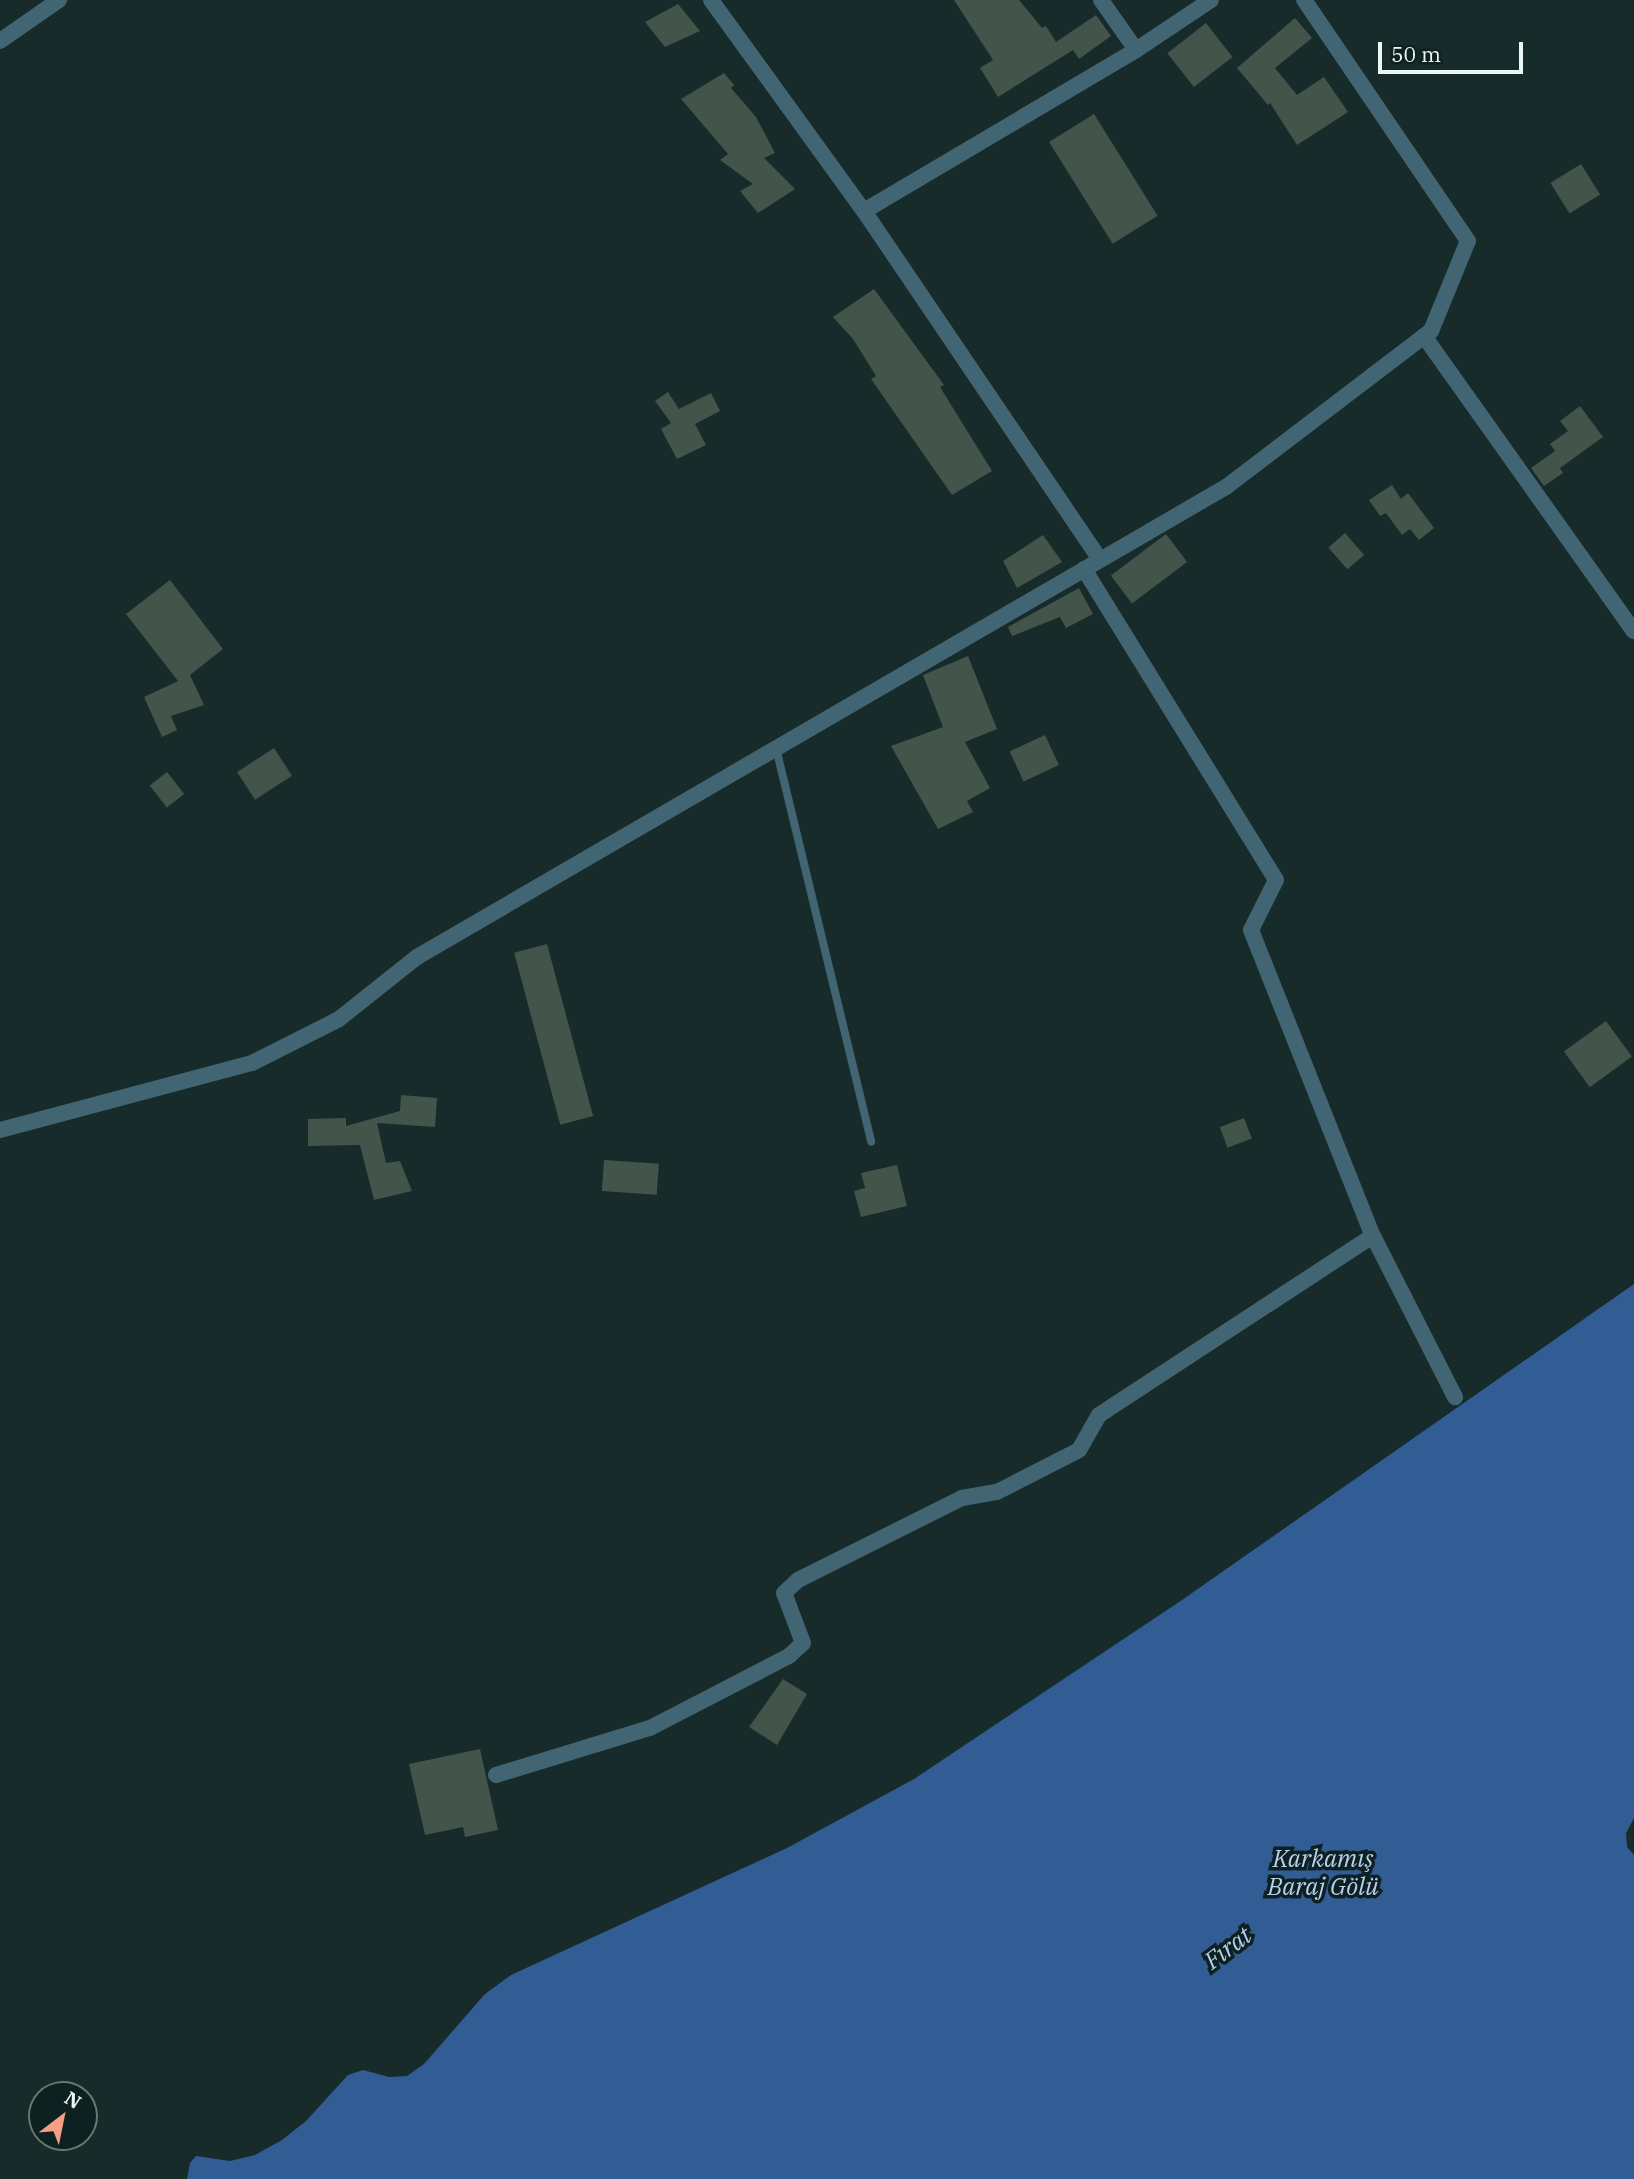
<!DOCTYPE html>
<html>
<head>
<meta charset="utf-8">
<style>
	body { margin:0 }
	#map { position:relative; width:1634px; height:2179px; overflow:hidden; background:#172b2a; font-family:"IBM Plex Serif",serif }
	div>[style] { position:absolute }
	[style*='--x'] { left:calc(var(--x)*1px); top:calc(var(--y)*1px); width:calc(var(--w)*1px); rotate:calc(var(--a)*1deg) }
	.water>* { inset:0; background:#315d94 }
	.building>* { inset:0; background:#43544a; transform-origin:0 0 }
	.service>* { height:8px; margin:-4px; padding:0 4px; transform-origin:4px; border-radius:4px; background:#426573 }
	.minor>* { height:16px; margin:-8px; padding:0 8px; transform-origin:8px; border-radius:8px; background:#426573 }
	span { translate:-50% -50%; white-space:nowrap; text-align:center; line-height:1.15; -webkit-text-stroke:7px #0e2121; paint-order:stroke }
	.water-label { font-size:24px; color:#b7d0f1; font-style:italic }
	.north { position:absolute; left:28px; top:2081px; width:70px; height:70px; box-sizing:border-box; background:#0e2121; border:2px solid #667776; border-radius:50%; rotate:32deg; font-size:19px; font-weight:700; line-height:28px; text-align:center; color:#ebf7f6 }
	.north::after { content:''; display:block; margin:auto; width:24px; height:32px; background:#f49e86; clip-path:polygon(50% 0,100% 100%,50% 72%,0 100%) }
	.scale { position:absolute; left:1378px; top:42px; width:145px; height:32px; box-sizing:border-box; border:4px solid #ebf7f6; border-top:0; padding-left:9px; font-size:21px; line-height:24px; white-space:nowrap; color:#ebf7f6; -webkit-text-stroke:5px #0e2121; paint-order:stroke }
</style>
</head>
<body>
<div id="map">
	<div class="water">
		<i style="clip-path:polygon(1634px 1284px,1634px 1818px,1626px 1833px,1627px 1847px,1634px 1855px,1634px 2179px,187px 2179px,190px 2163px,196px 2156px,230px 2161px,255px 2155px,282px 2140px,306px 2121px,348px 2075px,363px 2070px,389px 2077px,407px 2076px,424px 2064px,485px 1994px,511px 1975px,787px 1848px,914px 1779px,1182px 1600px)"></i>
	</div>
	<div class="building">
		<i style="clip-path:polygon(954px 0,1019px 0,1042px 28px,1046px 26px,1056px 42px,1096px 15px,1111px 36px,1079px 59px,1073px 50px,998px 97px,980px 68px,993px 60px)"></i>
		<i style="clip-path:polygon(678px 4px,700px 31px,665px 47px,645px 22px)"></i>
		<i style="clip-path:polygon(1295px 18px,1312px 38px,1275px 68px,1297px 95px,1324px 77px,1348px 112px,1297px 145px,1270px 103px,1268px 105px,1237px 68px)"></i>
		<i style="left:1206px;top:23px;width:43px;height:49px;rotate:52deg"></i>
		<i style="clip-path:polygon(724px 73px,734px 85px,731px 88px,756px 117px,775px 153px,764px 158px,795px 189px,758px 213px,740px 191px,753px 184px,720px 160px,728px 154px,681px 99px)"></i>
		<i style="left:1094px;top:114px;width:120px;height:53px;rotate:58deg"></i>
		<i style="left:1581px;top:164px;width:36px;height:36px;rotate:58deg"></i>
		<i style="clip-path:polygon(874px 289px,944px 385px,940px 387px,992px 471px,952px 495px,871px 379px,876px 376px,853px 339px,833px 317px)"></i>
		<i style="clip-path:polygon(668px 392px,679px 409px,711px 393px,720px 411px,695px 424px,706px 445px,677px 459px,661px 429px,671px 423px,655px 401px)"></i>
		<i style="clip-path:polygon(1580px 406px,1603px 437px,1560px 468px,1563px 473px,1544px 486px,1531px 468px,1555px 451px,1550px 444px,1568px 431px,1560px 421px)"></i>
		<i style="clip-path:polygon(1392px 485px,1401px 499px,1408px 493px,1434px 528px,1419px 540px,1410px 529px,1402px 535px,1386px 513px,1380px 516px,1369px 500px)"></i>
		<i style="left:1345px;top:533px;width:29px;height:22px;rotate:49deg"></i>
		<i style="left:1166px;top:534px;width:35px;height:69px;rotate:53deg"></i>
		<i style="clip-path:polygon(1043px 535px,1062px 562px,1017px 588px,1003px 561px)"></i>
		<i style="clip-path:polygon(170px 580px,223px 649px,190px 675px,204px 705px,171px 716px,177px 730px,162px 737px,144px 697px,178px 681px,126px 614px)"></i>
		<i style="clip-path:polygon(1079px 588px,1093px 614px,1066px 628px,1060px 617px,1012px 636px,1008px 627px)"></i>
		<i style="clip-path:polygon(968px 656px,997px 729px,965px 742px,990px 788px,967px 801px,973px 812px,938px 829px,891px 746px,943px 727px,923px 675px)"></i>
		<i style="left:1045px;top:735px;width:33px;height:39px;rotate:65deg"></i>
		<i style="left:274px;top:748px;width:33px;height:44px;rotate:57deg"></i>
		<i style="left:167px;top:772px;width:28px;height:22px;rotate:52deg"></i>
		<i style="left:547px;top:944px;width:178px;height:34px;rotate:75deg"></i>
		<i style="left:1606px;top:1021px;width:44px;height:52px;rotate:54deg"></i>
		<i style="clip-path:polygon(401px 1095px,437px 1098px,435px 1127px,377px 1123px,386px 1163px,400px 1161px,412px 1191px,374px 1200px,360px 1145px,308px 1146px,308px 1119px,346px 1118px,346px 1126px,400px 1111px)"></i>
		<i style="left:1244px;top:1118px;width:22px;height:26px;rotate:69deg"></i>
		<i style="left:604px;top:1160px;width:55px;height:31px;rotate:4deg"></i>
		<i style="clip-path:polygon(897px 1165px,907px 1206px,861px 1217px,854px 1191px,865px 1188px,861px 1173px)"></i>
		<i style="clip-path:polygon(783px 1679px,807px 1694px,777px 1745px,749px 1727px)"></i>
		<i style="clip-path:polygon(480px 1749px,498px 1830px,465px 1837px,463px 1827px,425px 1835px,409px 1764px)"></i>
	</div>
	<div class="service">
		<i style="--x:776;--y:748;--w:405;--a:76.4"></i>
	</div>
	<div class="minor">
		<i style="--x:711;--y:0;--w:261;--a:54.1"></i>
		<i style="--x:864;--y:211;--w:420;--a:55.9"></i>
		<i style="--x:1101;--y:0;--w:61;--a:55"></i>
		<i style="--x:0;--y:41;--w:72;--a:-34.8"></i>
		<i style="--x:864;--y:211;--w:316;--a:-30.6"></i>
		<i style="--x:1136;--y:50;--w:90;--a:-33.7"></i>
		<i style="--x:1424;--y:336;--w:362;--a:54.6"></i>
		<i style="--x:1084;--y:569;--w:365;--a:58.3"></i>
		<i style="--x:1276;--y:880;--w:56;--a:116.6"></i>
		<i style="--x:1251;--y:930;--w:329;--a:68.3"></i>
		<i style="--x:1373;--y:1236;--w:181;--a:63"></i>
		<i style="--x:0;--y:1130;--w:261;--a:-14.9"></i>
		<i style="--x:252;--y:1063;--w:97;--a:-26.8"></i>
		<i style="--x:339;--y:1019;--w:100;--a:-38.5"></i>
		<i style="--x:417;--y:957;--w:936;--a:-30.16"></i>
		<i style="--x:1226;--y:487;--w:258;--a:-37.3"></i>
		<i style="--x:1431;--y:331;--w:97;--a:-67.7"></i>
		<i style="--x:1468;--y:241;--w:292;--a:-124.2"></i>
		<i style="--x:496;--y:1775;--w:161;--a:-17"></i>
		<i style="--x:650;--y:1728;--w:157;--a:-27.4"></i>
		<i style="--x:789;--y:1656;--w:19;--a:-43"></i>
		<i style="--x:803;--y:1643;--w:53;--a:-110.8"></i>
		<i style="--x:784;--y:1593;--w:19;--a:-43"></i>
		<i style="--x:798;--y:1580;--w:183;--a:-26.6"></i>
		<i style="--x:962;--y:1498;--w:36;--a:-10"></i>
		<i style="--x:997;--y:1492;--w:92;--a:-27.1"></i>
		<i style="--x:1079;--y:1450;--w:40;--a:-60.3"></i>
		<i style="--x:1099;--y:1415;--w:327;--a:-33.2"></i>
	</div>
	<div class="water-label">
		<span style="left:1323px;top:1873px">Karkamış<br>Baraj Gölü</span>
		<span style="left:1228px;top:1948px;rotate:-37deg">Fırat</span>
	</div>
	<div class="north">N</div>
	<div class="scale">50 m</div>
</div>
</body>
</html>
